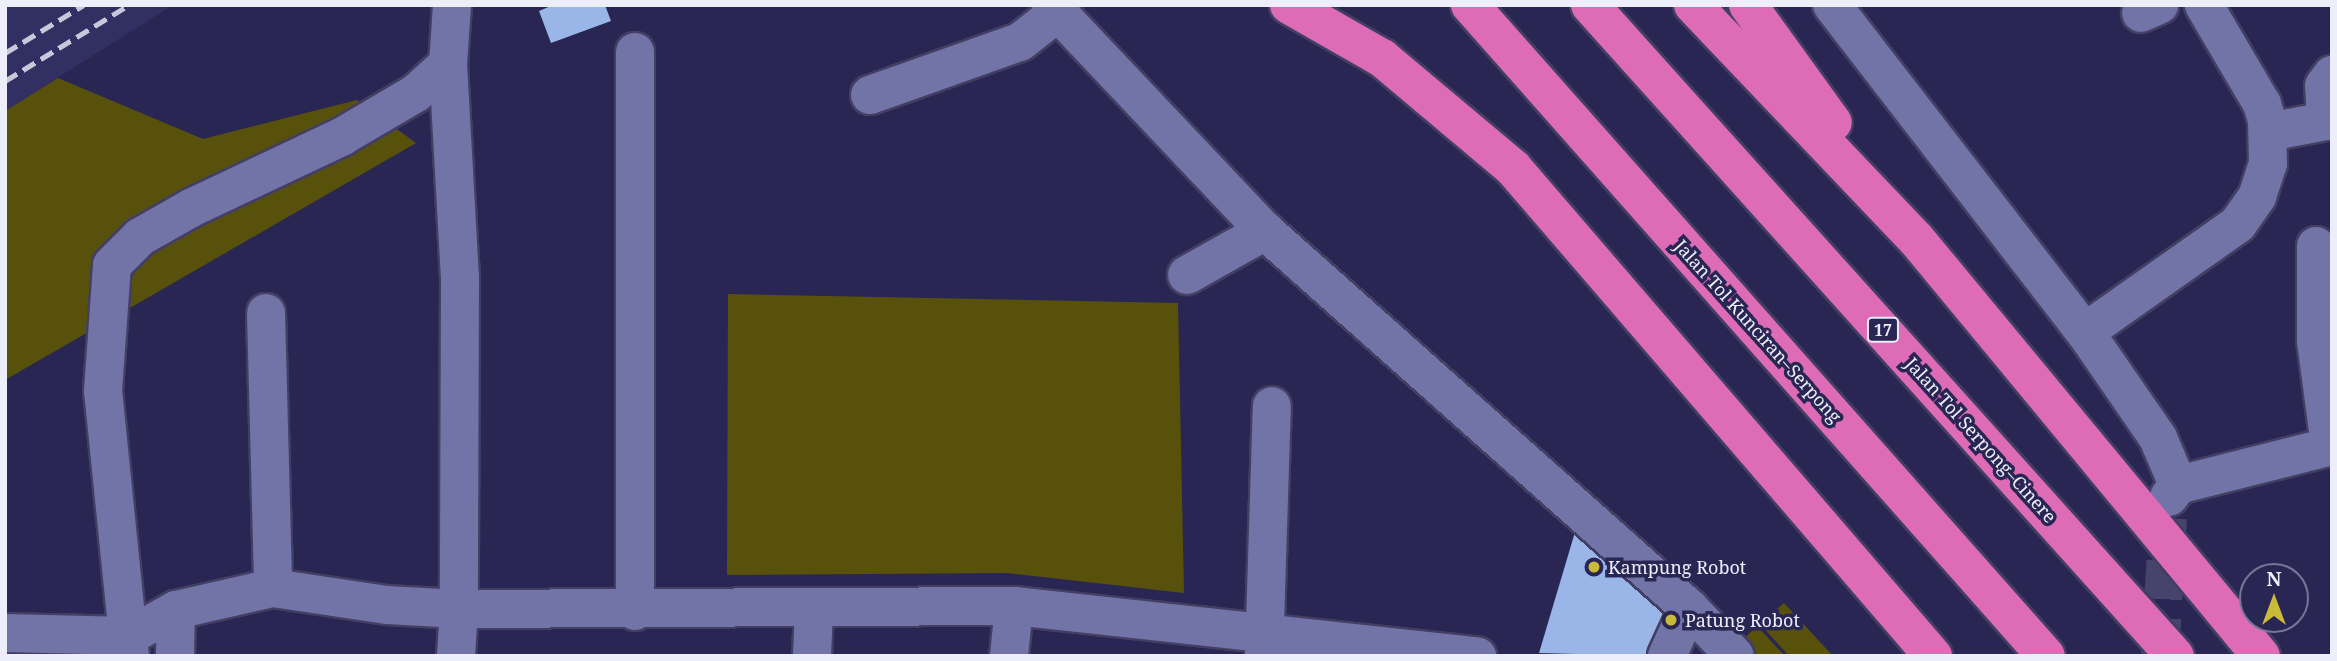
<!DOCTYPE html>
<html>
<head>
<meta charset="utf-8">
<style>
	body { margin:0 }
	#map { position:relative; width:2337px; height:661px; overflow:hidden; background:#292654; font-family:"Noto Serif",serif }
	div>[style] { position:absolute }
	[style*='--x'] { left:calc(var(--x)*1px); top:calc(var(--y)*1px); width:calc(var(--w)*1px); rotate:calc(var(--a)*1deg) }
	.built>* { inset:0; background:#322f63 }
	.green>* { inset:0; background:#58510c }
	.building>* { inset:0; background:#9ab6e9 }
	.street-tunnel>* { height:38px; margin-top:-19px; transform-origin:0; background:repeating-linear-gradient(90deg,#46446d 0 38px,transparent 0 57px) }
	.roads { filter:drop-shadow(2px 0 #433e63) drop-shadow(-2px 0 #433e63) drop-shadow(0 2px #433e63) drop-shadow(0 -2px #433e63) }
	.street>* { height:38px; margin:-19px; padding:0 19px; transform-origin:19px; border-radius:19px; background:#7273a7 }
	.highway>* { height:38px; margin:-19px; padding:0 19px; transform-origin:19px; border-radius:19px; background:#de6bb6 }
	.rail>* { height:5px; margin-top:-2.5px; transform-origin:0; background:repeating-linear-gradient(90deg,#c8c8da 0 14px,transparent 0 21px) }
	.dots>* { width:19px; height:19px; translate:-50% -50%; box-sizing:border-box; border:4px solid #292654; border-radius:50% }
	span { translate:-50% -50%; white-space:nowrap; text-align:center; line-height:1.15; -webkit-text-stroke:7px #292654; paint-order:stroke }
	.shield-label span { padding:2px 5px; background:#292654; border:2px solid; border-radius:5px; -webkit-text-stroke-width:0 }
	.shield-label { font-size:16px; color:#edeefa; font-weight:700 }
	.street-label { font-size:18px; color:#edeefa }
	.poi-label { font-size:18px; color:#edeefa }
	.left { translate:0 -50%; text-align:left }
	.frame { position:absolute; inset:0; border:7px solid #edeefa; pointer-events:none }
	.north { position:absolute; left:2239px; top:563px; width:70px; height:70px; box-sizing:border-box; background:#292654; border:2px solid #777696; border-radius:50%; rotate:0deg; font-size:19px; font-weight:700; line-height:28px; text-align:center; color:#edeefa }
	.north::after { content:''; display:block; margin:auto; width:24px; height:32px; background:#c9ba3a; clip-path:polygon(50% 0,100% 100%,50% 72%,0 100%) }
</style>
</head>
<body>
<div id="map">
	<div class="built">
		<i style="clip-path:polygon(5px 5px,173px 5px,5px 111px)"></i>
	</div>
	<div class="green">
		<i style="clip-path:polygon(58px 78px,203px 139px,357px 100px,416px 143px,5px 380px,5px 111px)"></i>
		<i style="clip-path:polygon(728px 294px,1178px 303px,1184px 593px,1007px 573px,727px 575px)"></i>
		<i style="clip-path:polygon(1784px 603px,1832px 655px,1789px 656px,1760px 624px)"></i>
		<i style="clip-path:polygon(1757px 626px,1785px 656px,1742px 656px,1734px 648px)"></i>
	</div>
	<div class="building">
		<i style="clip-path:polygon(553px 5px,605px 5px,611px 21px,551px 43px,539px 11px)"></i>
		<i style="clip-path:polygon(1578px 522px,1669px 612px,1651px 656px,1539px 653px)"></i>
	</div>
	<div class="street-tunnel">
		<i style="--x:2160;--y:656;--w:138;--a:-86.7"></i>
	</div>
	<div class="roads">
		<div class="street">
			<i style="--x:1051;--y:5;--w:311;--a:46.6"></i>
			<i style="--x:1265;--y:231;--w:567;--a:41.64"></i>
			<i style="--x:1689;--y:608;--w:66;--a:46.2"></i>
			<i style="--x:1832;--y:5;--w:413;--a:52.3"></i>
			<i style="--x:2085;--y:332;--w:129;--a:55.4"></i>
			<i style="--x:2158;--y:438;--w:51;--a:66.9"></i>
			<i style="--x:2141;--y:13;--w:20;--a:-24"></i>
			<i style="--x:635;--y:52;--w:559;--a:90"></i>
			<i style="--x:448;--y:64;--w:213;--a:86.8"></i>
			<i style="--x:460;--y:277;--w:332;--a:90.2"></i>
			<i style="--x:459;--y:609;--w:555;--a:-0.31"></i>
			<i style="--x:1014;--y:606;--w:466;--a:6.2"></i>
			<i style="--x:870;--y:95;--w:159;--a:-19.5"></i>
			<i style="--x:1020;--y:42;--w:47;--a:-38.1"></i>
			<i style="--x:2268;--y:132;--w:59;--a:-10.7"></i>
			<i style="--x:2326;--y:121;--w:35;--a:-93"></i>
			<i style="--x:2324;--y:86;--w:14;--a:-54"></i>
			<i style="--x:2316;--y:246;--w:95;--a:90"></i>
			<i style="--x:2316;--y:341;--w:106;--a:82.4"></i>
			<i style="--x:1187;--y:275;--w:90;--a:-29.4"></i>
			<i style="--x:266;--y:313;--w:275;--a:88.5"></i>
			<i style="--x:2085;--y:332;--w:187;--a:-35.2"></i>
			<i style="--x:2238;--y:224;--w:33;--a:-55"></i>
			<i style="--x:2257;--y:197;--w:35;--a:-72"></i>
			<i style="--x:2268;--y:164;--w:43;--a:-91.3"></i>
			<i style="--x:2267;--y:121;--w:18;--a:-106"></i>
			<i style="--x:2262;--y:104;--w:115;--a:-120.4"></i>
			<i style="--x:2169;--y:497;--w:15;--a:-53"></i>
			<i style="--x:2178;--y:485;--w:159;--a:-14.2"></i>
			<i style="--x:5;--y:633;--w:124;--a:1.4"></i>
			<i style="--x:129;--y:636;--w:54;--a:-29"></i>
			<i style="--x:176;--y:610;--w:99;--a:-12.8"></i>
			<i style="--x:273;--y:588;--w:115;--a:8.5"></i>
			<i style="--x:387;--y:605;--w:72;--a:3.2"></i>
			<i style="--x:459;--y:609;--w:47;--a:93.7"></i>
			<i style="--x:130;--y:656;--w:266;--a:-95.8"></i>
			<i style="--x:103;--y:391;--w:126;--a:-85.9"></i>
			<i style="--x:112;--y:265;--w:40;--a:-45"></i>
			<i style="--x:140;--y:237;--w:59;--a:-29.6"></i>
			<i style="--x:191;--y:208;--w:168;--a:-25.3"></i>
			<i style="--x:343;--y:136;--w:85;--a:-30.5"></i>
			<i style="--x:416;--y:93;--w:43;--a:-42.2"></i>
			<i style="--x:448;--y:64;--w:59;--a:-86.1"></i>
			<i style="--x:175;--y:656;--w:46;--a:-88.8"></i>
			<i style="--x:812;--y:656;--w:47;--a:-87.6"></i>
			<i style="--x:1009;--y:656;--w:50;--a:-84.3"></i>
			<i style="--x:1264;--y:656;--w:250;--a:-88.2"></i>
			<i style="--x:1667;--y:656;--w:53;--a:-65.4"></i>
		</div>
		<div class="highway">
			<i style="--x:1289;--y:5;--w:107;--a:29.7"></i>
			<i style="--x:1382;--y:58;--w:171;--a:40"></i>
			<i style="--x:1513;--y:168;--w:644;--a:49.28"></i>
			<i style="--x:1470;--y:5;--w:869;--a:48.5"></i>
			<i style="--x:1590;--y:5;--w:875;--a:48.06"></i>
			<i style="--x:1693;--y:5;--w:323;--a:46.4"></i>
			<i style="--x:1916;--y:239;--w:541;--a:50.4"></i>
			<i style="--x:1748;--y:5;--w:145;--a:54.2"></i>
		</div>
	</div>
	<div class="rail">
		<i style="--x:5;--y:53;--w:92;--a:-31.3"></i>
		<i style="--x:5;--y:81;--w:145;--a:-31.5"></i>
	</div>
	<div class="dots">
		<i style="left:1594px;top:567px;background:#c9ba3a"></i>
		<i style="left:1671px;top:620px;background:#c9ba3a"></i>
	</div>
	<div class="shield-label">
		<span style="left:1883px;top:330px">17</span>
	</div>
	<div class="street-label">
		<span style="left:1758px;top:331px;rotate:48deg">Jalan Tol Kunciran–Serpong</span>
		<span style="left:1981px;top:440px;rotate:48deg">Jalan Tol Serpong–Cinere</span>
	</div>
	<div class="poi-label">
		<span class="left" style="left:1608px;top:567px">Kampung Robot</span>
		<span class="left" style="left:1685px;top:620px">Patung Robot</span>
	</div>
	<div class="frame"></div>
	<div class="north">N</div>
</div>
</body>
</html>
